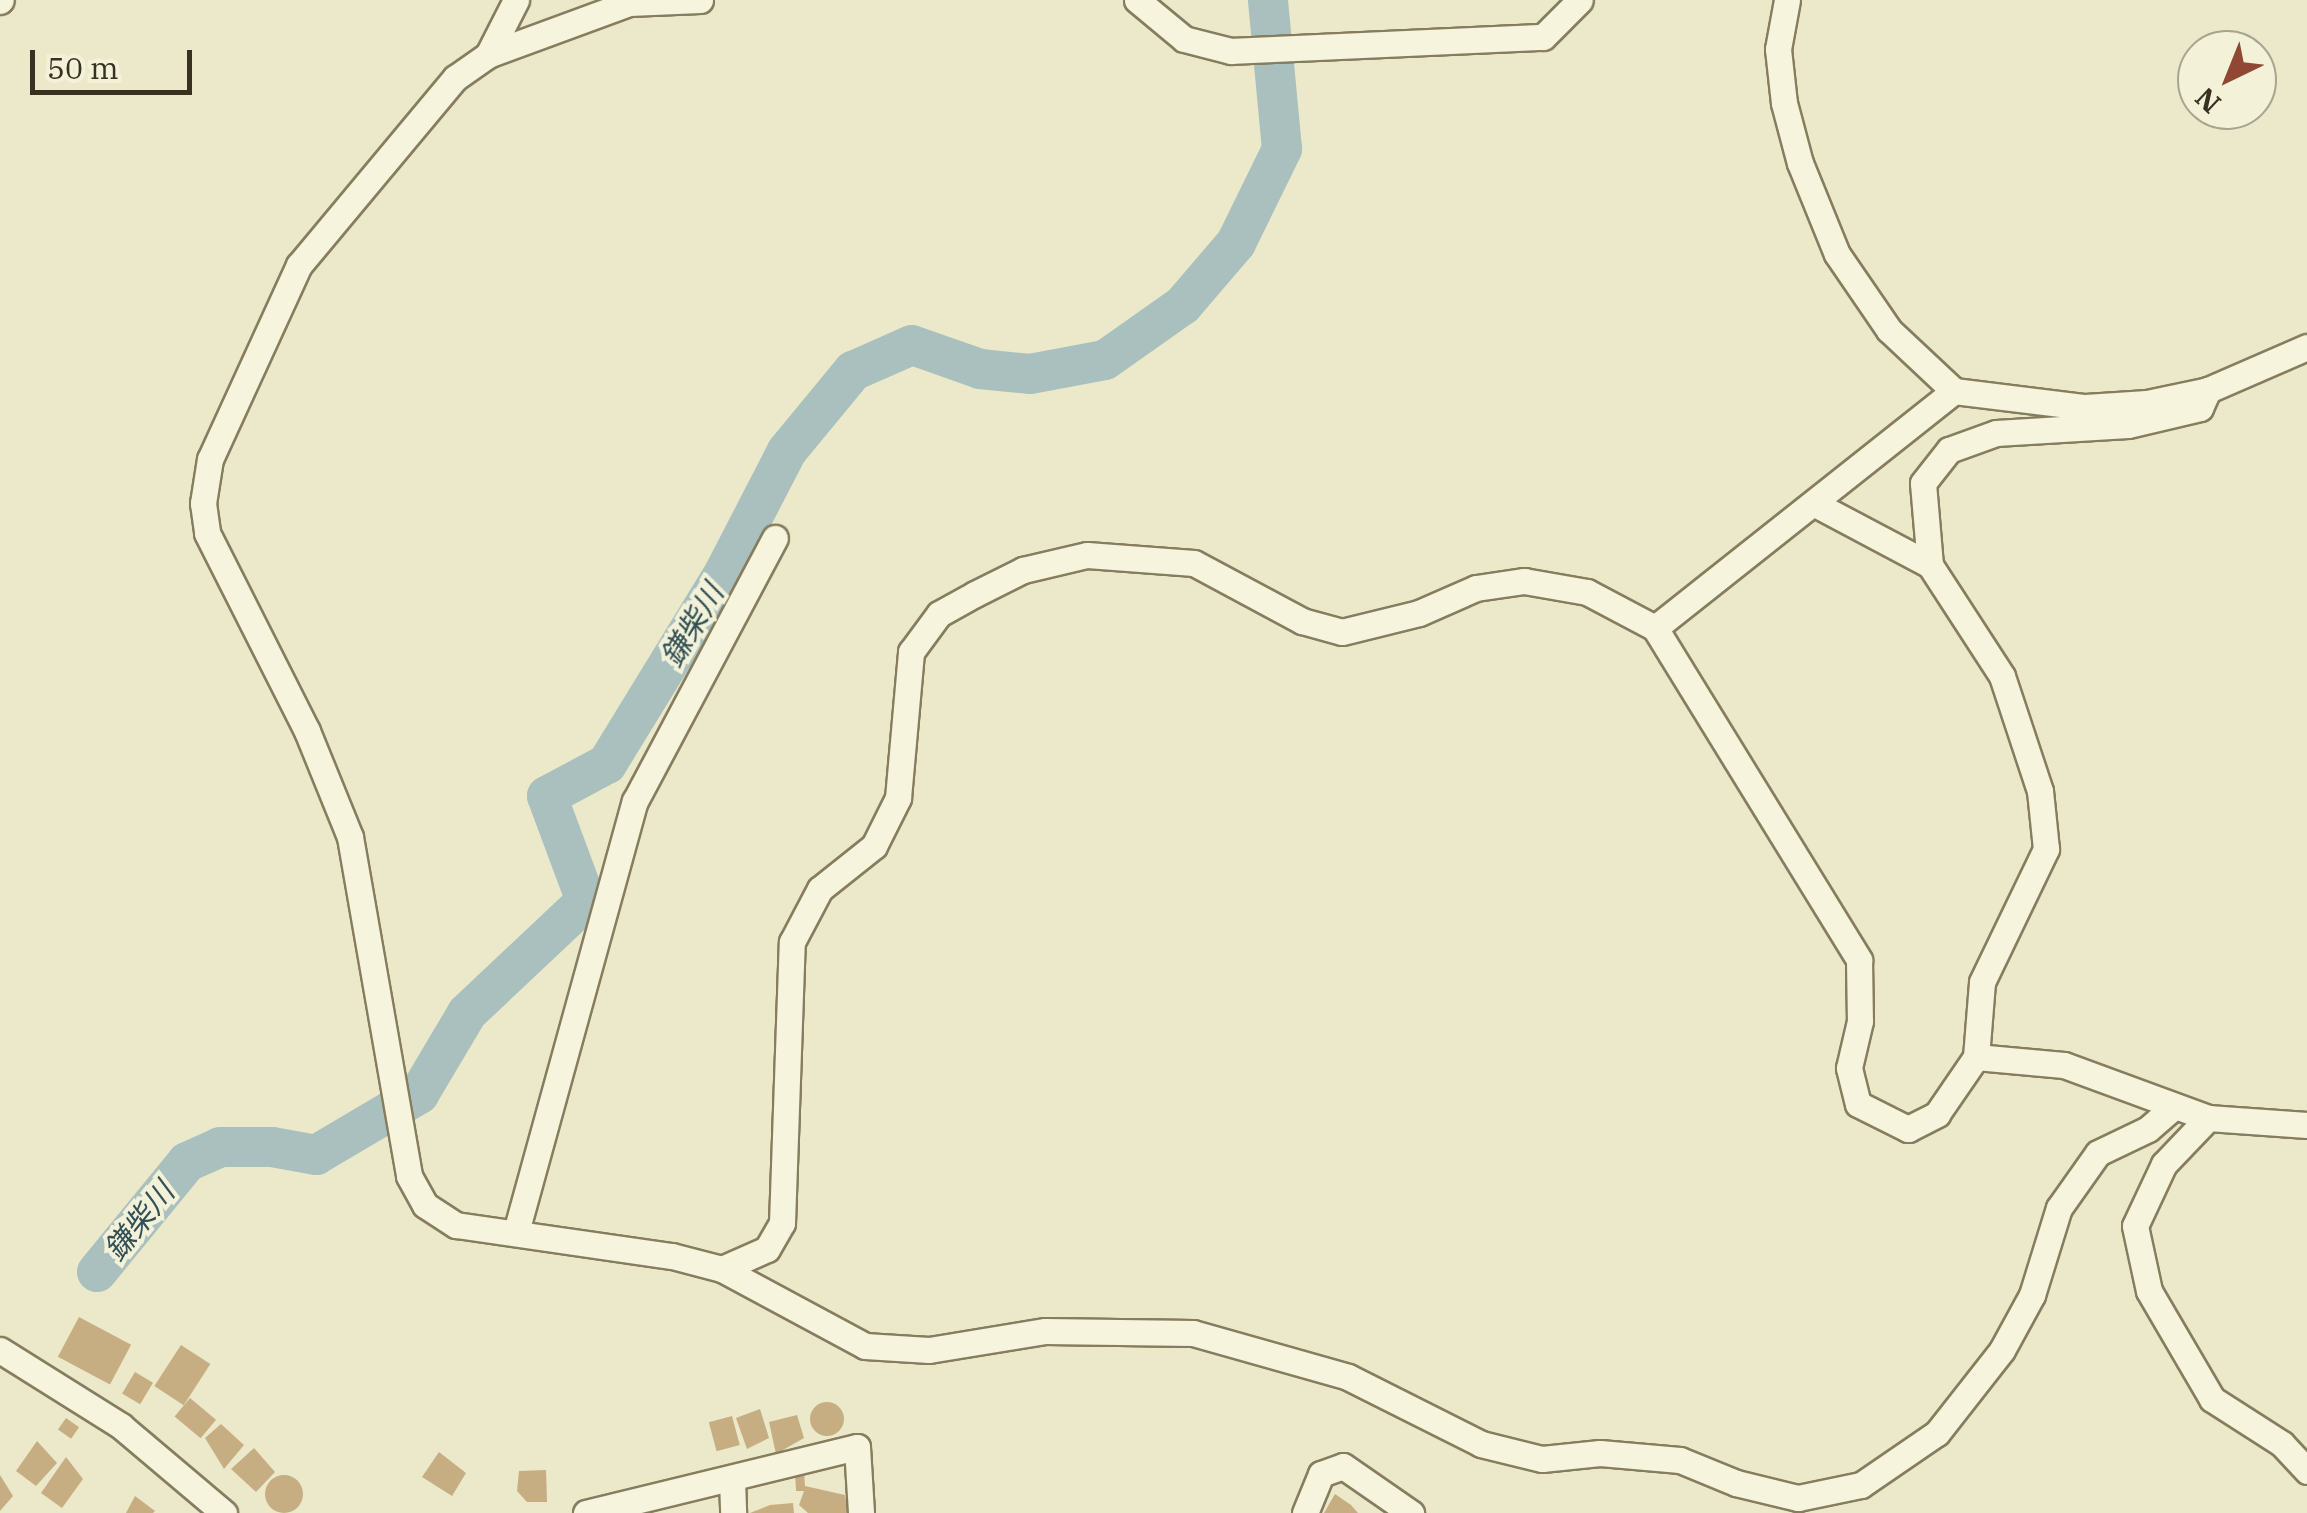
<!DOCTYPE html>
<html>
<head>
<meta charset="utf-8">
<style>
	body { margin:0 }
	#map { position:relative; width:2307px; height:1513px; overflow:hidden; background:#ebe9c9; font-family:"IBM Plex Serif","Noto Sans JP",serif }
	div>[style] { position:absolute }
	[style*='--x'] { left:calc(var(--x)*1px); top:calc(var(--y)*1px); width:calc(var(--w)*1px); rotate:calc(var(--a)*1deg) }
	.river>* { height:40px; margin:-20px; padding:0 20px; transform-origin:20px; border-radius:20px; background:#a9c0be }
	.building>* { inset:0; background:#c6ae82; transform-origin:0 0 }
	.round { border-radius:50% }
	.roads { filter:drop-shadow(2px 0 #867d5f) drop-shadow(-2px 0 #867d5f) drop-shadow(0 2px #867d5f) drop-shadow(0 -2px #867d5f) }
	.minor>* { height:25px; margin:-12.5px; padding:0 12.5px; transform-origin:12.5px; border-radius:12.5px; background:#f6f4dc }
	span { translate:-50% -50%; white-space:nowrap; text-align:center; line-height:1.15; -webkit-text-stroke:8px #f3f1d8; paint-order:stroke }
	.water-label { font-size:30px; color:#325056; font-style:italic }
	.north { position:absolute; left:2177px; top:30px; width:100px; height:100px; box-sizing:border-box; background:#f3f1d8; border:2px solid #a8a48f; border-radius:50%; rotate:223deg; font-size:28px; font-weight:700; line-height:40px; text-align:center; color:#383121 }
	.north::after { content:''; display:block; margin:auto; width:35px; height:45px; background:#904834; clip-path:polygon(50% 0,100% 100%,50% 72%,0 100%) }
	.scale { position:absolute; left:30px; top:50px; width:162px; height:45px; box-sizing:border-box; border:5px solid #383121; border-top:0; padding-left:12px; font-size:30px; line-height:35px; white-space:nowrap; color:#383121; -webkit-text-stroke:8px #f3f1d8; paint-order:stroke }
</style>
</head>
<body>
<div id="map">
	<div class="river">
		<i style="--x:97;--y:1272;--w:142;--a:-50.7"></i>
		<i style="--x:187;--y:1162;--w:36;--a:-24"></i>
		<i style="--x:220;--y:1147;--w:52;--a:0"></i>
		<i style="--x:272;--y:1147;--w:45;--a:10.3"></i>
		<i style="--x:316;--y:1155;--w:120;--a:-30.6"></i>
		<i style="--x:419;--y:1094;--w:94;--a:-59.3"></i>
		<i style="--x:467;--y:1013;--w:163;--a:-43.3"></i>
		<i style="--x:586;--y:901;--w:112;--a:-110.4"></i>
		<i style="--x:547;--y:796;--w:68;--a:-28.1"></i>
		<i style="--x:607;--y:764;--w:224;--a:-58.5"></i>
		<i style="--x:724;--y:573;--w:137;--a:-62.7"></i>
		<i style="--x:787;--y:451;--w:104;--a:-50.5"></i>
		<i style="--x:853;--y:371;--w:64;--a:-23.8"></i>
		<i style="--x:912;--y:345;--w:72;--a:19.4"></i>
		<i style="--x:980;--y:369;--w:50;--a:5.7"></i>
		<i style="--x:1030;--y:374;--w:76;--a:-10.6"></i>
		<i style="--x:1105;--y:360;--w:95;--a:-35.2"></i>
		<i style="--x:1183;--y:305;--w:82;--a:-49.5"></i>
		<i style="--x:1236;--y:243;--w:105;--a:-63.9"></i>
		<i style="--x:1282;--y:149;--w:150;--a:-95.4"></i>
	</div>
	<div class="building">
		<i style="left:79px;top:1317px;width:59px;height:45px;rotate:28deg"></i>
		<i style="left:181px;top:1345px;width:35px;height:49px;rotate:33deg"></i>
		<i style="left:135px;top:1372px;width:21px;height:25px;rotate:31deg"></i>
		<i style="left:190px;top:1398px;width:34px;height:24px;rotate:40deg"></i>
		<i class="round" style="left:810px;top:1402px;width:34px;height:34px"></i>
		<i style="clip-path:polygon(760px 1409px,769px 1438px,747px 1449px,736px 1418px)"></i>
		<i style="clip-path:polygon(797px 1415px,804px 1438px,776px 1454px,769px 1422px)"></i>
		<i style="left:732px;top:1416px;width:30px;height:24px;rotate:75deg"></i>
		<i style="left:66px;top:1418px;width:16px;height:14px;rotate:35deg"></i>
		<i style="clip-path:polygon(221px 1424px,244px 1445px,224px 1469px,205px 1438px)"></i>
		<i style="clip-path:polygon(37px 1441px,57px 1463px,36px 1486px,16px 1471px)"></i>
		<i style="clip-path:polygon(254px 1448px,275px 1472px,256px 1492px,231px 1469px)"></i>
		<i style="clip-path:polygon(439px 1452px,466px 1473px,452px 1496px,422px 1477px)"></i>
		<i style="clip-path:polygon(66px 1457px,83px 1479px,62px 1508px,41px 1493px)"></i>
		<i style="clip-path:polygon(546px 1470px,547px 1502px,527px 1502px,517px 1491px,519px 1471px)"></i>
		<i style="clip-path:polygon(795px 1472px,804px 1472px,805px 1486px,845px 1495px,849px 1513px,808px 1513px,799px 1505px,804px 1491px,796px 1491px)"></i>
		<i class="round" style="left:265px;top:1475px;width:38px;height:38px"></i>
		<i style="clip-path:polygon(0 1475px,13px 1496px,0 1511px)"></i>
		<i style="clip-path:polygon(1335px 1494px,1351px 1505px,1358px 1513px,1324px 1513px)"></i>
		<i style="clip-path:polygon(135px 1496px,155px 1511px,153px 1513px,126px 1513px)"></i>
		<i style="clip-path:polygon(793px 1503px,794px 1513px,750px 1513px,770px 1505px)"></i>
	</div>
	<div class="roads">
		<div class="minor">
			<i style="--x:700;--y:0;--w:71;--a:177.6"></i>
			<i style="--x:629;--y:3;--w:150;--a:159.8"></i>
			<i style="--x:488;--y:55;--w:40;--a:145.1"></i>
			<i style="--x:455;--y:78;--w:244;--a:129.8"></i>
			<i style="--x:299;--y:265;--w:213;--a:114.6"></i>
			<i style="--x:210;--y:459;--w:45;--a:99"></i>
			<i style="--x:203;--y:503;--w:30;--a:82"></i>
			<i style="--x:207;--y:533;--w:222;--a:63.2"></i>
			<i style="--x:307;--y:731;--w:114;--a:67.9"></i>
			<i style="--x:350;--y:837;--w:344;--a:80.1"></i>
			<i style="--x:409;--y:1176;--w:33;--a:61"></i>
			<i style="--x:425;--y:1205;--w:37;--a:33"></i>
			<i style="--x:456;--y:1225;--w:218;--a:8.2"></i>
			<i style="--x:672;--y:1256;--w:52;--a:14.6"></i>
			<i style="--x:722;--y:1269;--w:162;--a:28.3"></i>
			<i style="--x:865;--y:1346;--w:64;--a:3.6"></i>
			<i style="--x:929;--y:1350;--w:118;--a:-9.3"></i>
			<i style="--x:1045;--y:1331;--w:148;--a:0.8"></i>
			<i style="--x:1193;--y:1333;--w:161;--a:15.8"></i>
			<i style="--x:1348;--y:1377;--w:149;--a:26.7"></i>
			<i style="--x:1481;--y:1444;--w:63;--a:13.8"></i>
			<i style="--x:1542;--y:1459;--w:58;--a:-5.9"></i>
			<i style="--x:1600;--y:1453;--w:80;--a:5"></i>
			<i style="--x:1680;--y:1460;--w:61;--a:22.3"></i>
			<i style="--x:1736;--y:1483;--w:64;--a:13.6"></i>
			<i style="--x:1798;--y:1498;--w:64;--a:-11.7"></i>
			<i style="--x:1861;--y:1485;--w:92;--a:-34.4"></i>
			<i style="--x:1937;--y:1433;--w:105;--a:-51.9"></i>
			<i style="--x:2002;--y:1350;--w:63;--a:-61.4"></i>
			<i style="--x:2032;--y:1295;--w:91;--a:-72.8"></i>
			<i style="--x:2059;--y:1208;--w:67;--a:-54.7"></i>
			<i style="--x:2098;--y:1153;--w:55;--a:-25.6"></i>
			<i style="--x:2148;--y:1129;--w:32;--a:-41"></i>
			<i style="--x:1137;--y:0;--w:61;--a:39.7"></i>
			<i style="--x:1184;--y:39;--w:49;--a:14.3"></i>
			<i style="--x:1231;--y:51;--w:312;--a:-2.6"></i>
			<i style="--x:1543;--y:37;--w:52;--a:-45"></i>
			<i style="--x:1787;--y:0;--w:50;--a:100.4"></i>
			<i style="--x:1778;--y:49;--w:54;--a:83.7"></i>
			<i style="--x:1784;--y:103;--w:62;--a:75.1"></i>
			<i style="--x:1800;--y:163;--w:98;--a:67.9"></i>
			<i style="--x:1837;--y:254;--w:92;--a:55.6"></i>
			<i style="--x:1889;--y:330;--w:89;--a:43.2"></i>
			<i style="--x:1954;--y:391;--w:132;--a:7"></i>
			<i style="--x:2085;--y:407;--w:62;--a:-3.7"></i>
			<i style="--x:2147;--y:403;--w:62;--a:-12"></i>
			<i style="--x:2208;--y:390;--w:108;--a:-23.5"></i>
			<i style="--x:0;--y:1;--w:1;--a:-45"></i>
			<i style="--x:488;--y:55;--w:62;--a:-63"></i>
			<i style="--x:1815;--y:504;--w:130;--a:27.9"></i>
			<i style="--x:1655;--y:628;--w:382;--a:-38.4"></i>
			<i style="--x:1976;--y:1057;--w:88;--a:5.2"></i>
			<i style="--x:2064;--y:1065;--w:153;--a:20.2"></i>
			<i style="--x:2208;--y:1118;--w:99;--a:4"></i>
			<i style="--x:2208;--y:1118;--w:64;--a:133.7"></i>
			<i style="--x:2164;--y:1164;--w:68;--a:115.1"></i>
			<i style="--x:2135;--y:1226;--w:66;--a:77.8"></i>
			<i style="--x:2149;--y:1291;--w:125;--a:59.7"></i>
			<i style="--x:2212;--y:1399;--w:83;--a:32.7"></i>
			<i style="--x:2282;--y:1444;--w:37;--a:47"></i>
			<i style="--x:516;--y:1232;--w:447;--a:-74.6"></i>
			<i style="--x:635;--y:801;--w:298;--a:-62"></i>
			<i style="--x:722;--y:1269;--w:49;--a:-24"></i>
			<i style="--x:767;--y:1249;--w:30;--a:-60"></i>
			<i style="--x:782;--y:1223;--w:281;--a:-88"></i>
			<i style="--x:792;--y:942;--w:60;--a:-62.2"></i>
			<i style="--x:820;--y:889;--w:69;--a:-38.5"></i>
			<i style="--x:874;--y:846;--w:54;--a:-63.4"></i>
			<i style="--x:898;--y:798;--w:147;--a:-84.9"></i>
			<i style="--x:911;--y:652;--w:47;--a:-53.6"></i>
			<i style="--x:939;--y:614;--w:41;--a:-29.1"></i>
			<i style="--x:975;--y:594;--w:54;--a:-26.6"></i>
			<i style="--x:1023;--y:570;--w:66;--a:-13.2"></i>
			<i style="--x:1087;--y:555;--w:107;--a:4.3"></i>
			<i style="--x:1194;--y:563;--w:123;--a:28.2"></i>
			<i style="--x:1302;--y:621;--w:41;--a:15.4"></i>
			<i style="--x:1342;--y:632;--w:79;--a:-13.9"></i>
			<i style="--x:1419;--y:613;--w:62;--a:-23.7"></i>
			<i style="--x:1476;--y:588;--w:49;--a:-8.3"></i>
			<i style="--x:1524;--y:581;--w:64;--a:9.9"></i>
			<i style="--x:1587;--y:592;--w:77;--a:27.9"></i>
			<i style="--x:1655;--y:628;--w:390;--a:58.4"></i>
			<i style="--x:1859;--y:960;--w:61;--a:89.1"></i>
			<i style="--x:1860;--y:1021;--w:48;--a:103.2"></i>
			<i style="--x:1849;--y:1068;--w:37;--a:76"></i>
			<i style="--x:1858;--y:1104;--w:56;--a:26.6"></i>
			<i style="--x:1908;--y:1129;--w:33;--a:-27"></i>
			<i style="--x:1937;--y:1114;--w:69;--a:-55.6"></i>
			<i style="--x:1976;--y:1057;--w:75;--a:-85.4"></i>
			<i style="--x:1982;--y:982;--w:148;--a:-64.3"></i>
			<i style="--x:2046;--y:849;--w:58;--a:-95.9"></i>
			<i style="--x:2040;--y:791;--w:121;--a:-108.3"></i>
			<i style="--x:2002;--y:676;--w:132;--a:-123"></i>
			<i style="--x:1930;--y:565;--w:82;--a:-94.9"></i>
			<i style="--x:1923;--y:483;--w:42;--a:-51.8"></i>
			<i style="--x:1949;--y:450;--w:50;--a:-19.9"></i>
			<i style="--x:1996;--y:433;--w:132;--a:-3.5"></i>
			<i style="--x:2128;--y:425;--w:74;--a:-13.3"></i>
			<i style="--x:2200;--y:408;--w:20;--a:-66"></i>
			<i style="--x:0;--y:1350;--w:143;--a:32.1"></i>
			<i style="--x:121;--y:1426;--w:135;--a:40.2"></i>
			<i style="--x:732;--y:1479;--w:34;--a:88"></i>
			<i style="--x:586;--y:1513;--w:279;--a:-13.7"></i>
			<i style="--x:857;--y:1447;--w:66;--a:86.5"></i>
			<i style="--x:1305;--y:1513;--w:42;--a:-67.7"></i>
			<i style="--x:1321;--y:1474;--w:23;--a:-20"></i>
			<i style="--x:1343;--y:1466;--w:83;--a:34.7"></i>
		</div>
	</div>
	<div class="water-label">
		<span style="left:692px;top:625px;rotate:-59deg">鎌柴川</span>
		<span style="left:139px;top:1221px;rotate:-51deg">鎌柴川</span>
	</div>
	<div class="north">N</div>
	<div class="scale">50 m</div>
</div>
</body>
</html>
